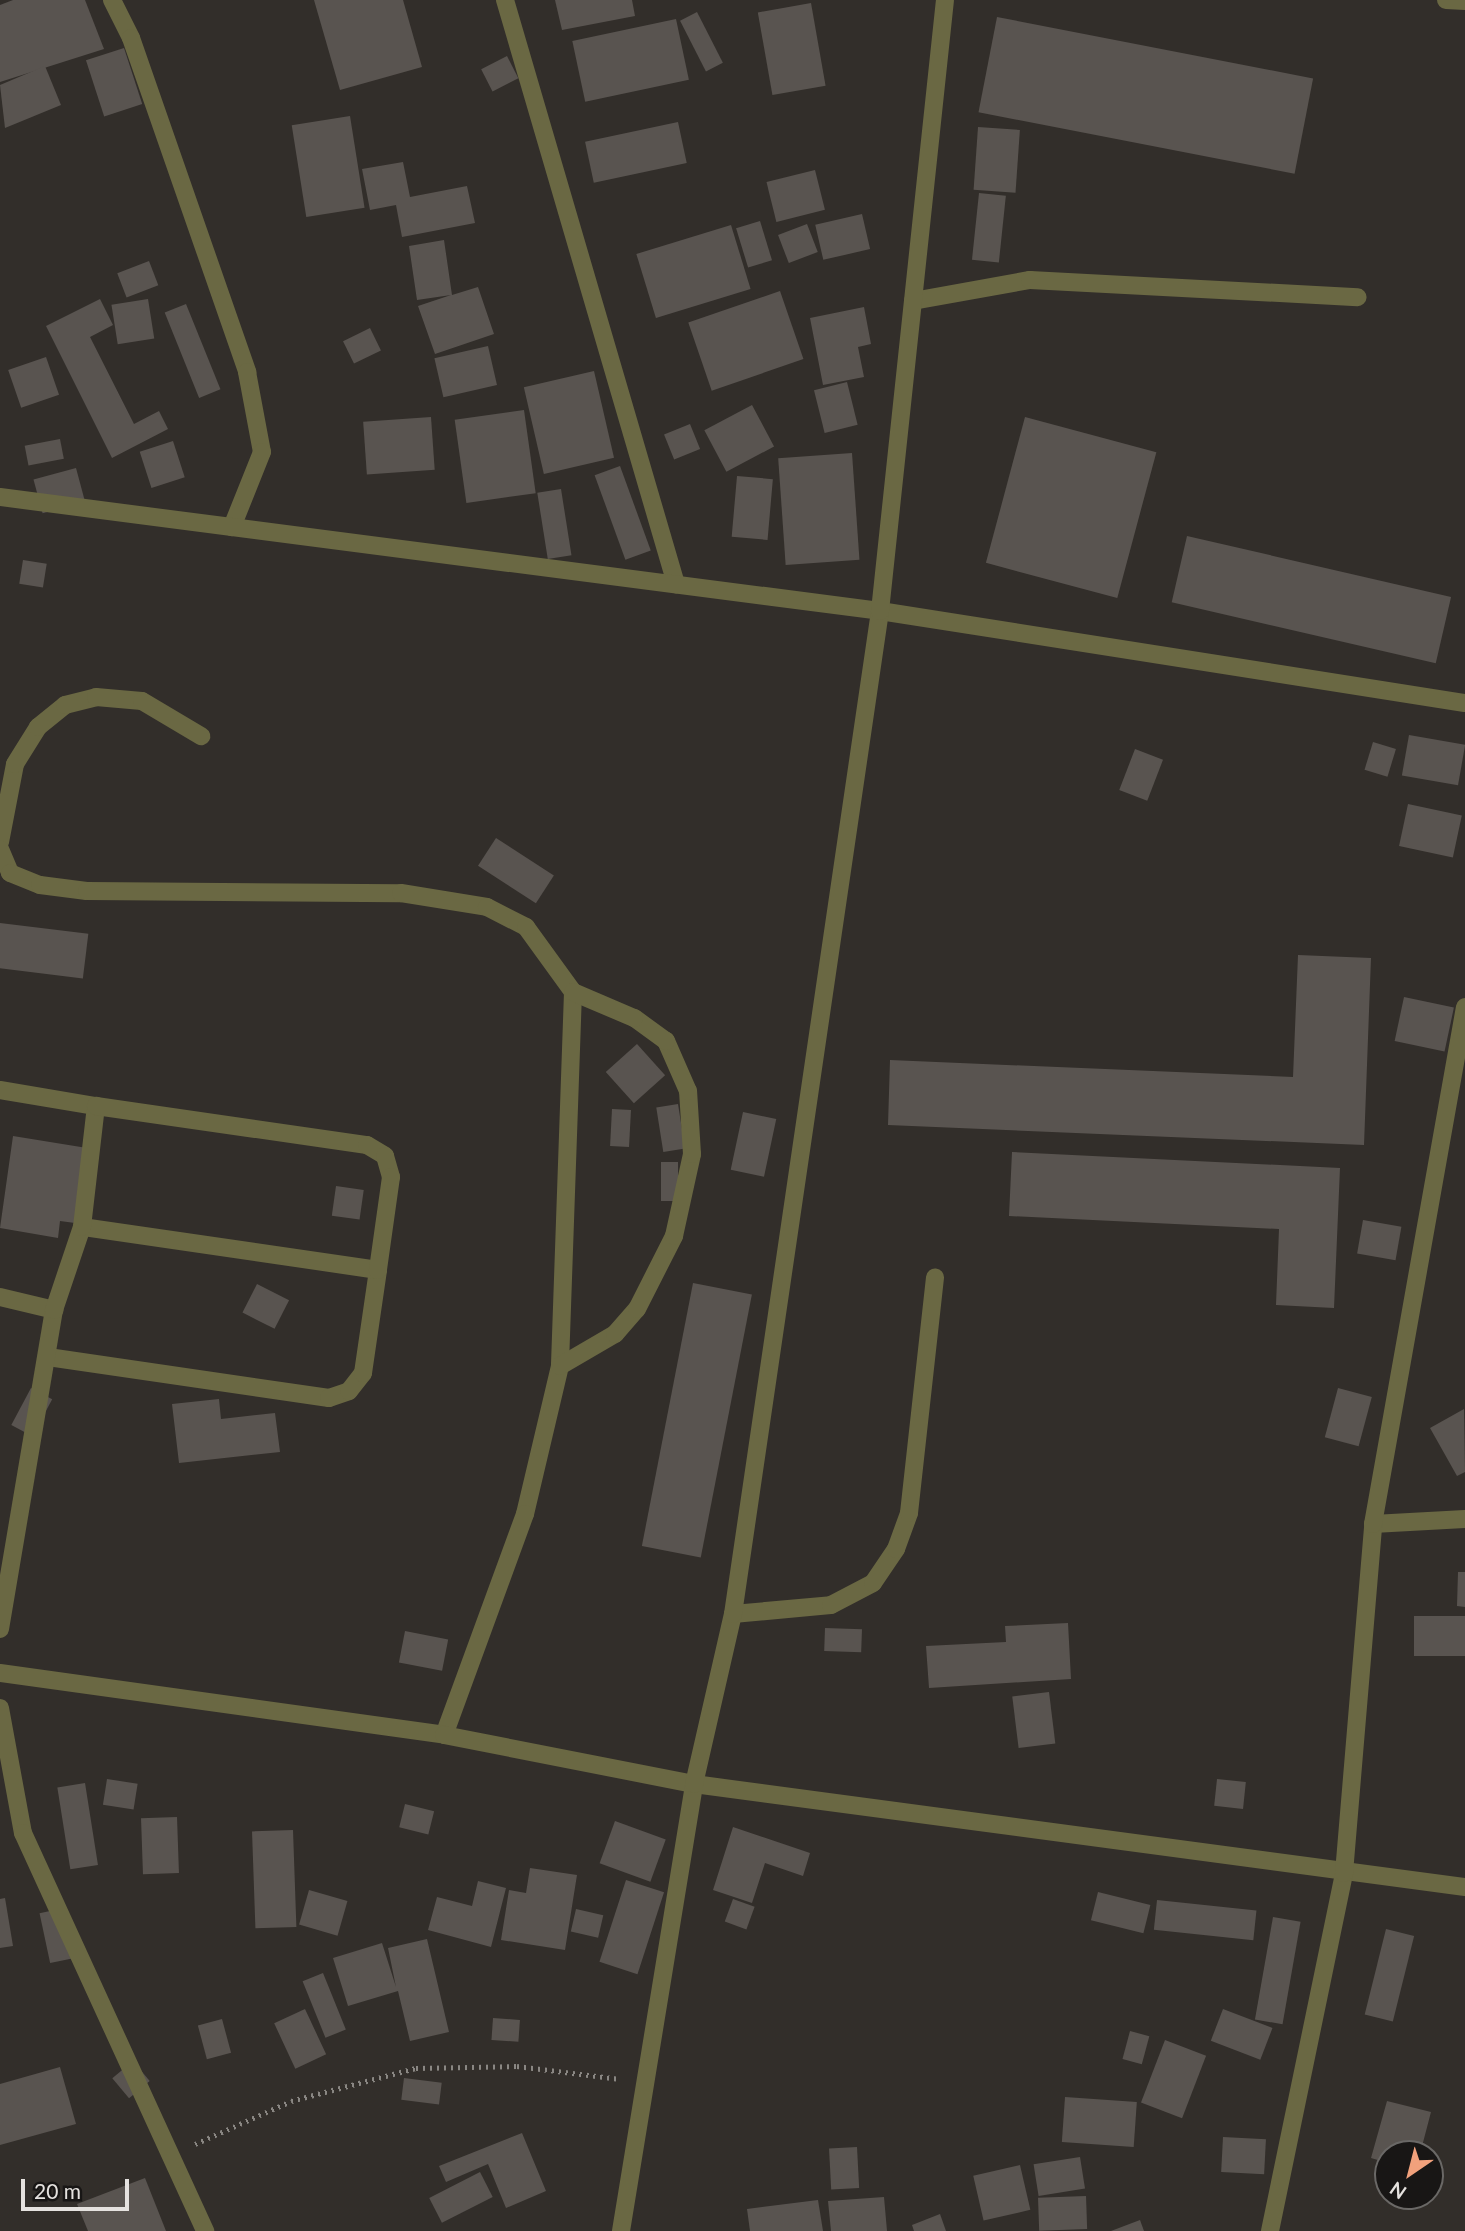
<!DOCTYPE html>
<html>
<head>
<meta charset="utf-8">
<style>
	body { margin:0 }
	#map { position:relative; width:1465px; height:2231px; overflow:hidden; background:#322e2a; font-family:Lato,sans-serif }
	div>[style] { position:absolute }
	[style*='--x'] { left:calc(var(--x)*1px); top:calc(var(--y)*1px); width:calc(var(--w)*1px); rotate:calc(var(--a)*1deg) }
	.building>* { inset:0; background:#595450; transform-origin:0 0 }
	.path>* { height:4.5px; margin-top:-2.25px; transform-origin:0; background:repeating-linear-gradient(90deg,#8a8783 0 2px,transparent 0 7px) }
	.lane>* { height:18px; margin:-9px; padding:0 9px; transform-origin:9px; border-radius:9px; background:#6a6843 }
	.street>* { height:18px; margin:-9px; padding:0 9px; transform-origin:9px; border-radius:9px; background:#6a6843 }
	span { translate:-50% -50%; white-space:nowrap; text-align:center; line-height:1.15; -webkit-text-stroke:5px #181615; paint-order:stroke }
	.north { position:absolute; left:1374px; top:2140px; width:70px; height:70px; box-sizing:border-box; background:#181615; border:2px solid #6a6866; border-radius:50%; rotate:215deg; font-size:19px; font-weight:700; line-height:28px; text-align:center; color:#e5e2df }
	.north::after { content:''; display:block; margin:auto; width:24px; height:32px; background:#f1a17c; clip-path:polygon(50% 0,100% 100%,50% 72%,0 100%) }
	.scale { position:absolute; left:21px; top:2179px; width:108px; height:32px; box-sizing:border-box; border:4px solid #e5e2df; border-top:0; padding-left:9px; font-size:21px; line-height:24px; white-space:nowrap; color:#e5e2df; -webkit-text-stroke:5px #181615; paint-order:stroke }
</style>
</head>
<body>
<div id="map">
	<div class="building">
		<i style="clip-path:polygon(13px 0,85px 0,104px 49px,0 82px,0 5px)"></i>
		<i style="clip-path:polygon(314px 0,403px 0,422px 67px,340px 90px)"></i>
		<i style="clip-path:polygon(555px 0,632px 0,635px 16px,562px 30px)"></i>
		<i style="left:811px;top:3px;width:84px;height:54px;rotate:80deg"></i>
		<i style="left:697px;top:12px;width:57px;height:19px;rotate:63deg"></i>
		<i style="left:997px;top:17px;width:322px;height:97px;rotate:11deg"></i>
		<i style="left:676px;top:19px;width:62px;height:106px;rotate:78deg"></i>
		<i style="left:124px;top:48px;width:59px;height:40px;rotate:72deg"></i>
		<i style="left:507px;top:56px;width:25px;height:29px;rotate:63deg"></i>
		<i style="clip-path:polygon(45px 66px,61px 105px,5px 128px,0 85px)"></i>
		<i style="left:350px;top:116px;width:93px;height:59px;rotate:81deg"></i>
		<i style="left:678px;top:122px;width:42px;height:95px;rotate:78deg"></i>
		<i style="left:978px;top:127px;width:42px;height:63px;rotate:4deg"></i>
		<i style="clip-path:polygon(403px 162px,410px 197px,467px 186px,475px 223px,402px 237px,396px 205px,370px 210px,362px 169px)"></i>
		<i style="left:815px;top:170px;width:41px;height:50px;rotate:76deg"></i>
		<i style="left:979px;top:193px;width:27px;height:67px;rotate:6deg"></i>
		<i style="left:862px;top:214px;width:36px;height:48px;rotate:77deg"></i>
		<i style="left:760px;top:221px;width:41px;height:25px;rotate:73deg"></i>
		<i style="left:807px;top:224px;width:30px;height:31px;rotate:69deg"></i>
		<i style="left:731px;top:225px;width:67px;height:99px;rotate:73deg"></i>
		<i style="clip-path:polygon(444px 240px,452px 295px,478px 287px,494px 334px,435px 354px,418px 306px,451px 295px,417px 300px,409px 246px)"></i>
		<i style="left:149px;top:261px;width:26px;height:34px;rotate:69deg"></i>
		<i style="left:780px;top:291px;width:72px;height:97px;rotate:71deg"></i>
		<i style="clip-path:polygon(100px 299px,113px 325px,90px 337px,134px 424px,159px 411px,168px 429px,112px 458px,46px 326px)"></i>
		<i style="left:148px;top:299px;width:40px;height:37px;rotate:81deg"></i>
		<i style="left:186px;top:304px;width:92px;height:23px;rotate:68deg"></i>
		<i style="clip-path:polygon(864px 307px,871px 344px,858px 347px,864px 377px,823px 385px,810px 318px)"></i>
		<i style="left:370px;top:328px;width:25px;height:30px;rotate:64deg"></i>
		<i style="left:488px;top:346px;width:40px;height:55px;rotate:77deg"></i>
		<i style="left:46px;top:357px;width:40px;height:40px;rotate:71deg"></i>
		<i style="left:594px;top:371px;width:89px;height:72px;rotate:77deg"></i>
		<i style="left:847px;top:382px;width:44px;height:34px;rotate:76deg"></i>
		<i style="left:752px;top:405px;width:47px;height:54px;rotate:62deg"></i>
		<i style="left:524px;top:410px;width:84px;height:70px;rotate:82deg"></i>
		<i style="left:431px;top:417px;width:53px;height:68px;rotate:86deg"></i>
		<i style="left:1025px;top:417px;width:136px;height:151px;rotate:15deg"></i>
		<i style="left:690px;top:424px;width:27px;height:28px;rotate:68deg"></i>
		<i style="left:60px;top:439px;width:20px;height:36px;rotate:79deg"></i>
		<i style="left:173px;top:441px;width:38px;height:35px;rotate:72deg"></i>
		<i style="left:852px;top:453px;width:107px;height:74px;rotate:86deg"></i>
		<i style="left:620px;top:466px;width:90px;height:27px;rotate:70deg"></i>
		<i style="left:76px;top:468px;width:35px;height:44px;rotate:75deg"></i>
		<i style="left:737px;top:476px;width:36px;height:61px;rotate:5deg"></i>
		<i style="left:561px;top:489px;width:67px;height:24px;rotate:81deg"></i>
		<i style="left:1187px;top:536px;width:271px;height:68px;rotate:13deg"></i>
		<i style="left:23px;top:560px;width:24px;height:24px;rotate:9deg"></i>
		<i style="left:1409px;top:735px;width:57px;height:41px;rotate:10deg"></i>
		<i style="left:1373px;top:742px;width:24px;height:29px;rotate:17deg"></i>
		<i style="left:1135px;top:749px;width:30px;height:44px;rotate:21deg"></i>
		<i style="left:1408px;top:804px;width:55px;height:43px;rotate:12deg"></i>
		<i style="left:496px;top:838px;width:69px;height:33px;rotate:33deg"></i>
		<i style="left:0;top:923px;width:89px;height:45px;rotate:7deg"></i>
		<i style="clip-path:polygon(1298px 955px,1371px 958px,1364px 1145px,888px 1125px,890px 1060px,1293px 1077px)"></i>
		<i style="left:1404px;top:997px;width:51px;height:45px;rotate:12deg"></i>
		<i style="left:637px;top:1044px;width:42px;height:42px;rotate:48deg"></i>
		<i style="left:678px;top:1104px;width:45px;height:22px;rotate:81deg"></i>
		<i style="left:612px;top:1109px;width:19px;height:37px;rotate:3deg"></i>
		<i style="left:743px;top:1112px;width:34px;height:59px;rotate:12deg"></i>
		<i style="clip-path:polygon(13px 1136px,87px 1148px,75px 1223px,60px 1221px,58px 1238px,0 1228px)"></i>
		<i style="clip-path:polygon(1012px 1152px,1340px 1168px,1334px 1308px,1276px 1305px,1279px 1229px,1009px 1216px)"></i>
		<i style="left:661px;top:1162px;width:17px;height:39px"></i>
		<i style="left:336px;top:1186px;width:28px;height:30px;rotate:8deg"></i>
		<i style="left:1363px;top:1220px;width:39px;height:34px;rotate:10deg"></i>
		<i style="left:693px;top:1283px;width:60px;height:268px;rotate:11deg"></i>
		<i style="left:257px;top:1284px;width:36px;height:32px;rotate:27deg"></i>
		<i style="left:31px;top:1388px;width:24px;height:42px;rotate:28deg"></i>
		<i style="left:1338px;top:1388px;width:35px;height:51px;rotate:15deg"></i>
		<i style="clip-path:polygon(219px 1399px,221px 1419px,275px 1413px,280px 1452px,179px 1463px,172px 1404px)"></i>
		<i style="clip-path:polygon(1464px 1409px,1465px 1472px,1457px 1476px,1430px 1428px)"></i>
		<i style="clip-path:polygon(1458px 1572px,1465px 1572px,1465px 1607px,1457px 1606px)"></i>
		<i style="left:1414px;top:1616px;width:51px;height:40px"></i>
		<i style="clip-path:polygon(1068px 1623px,1071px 1679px,929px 1688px,926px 1646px,1006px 1642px,1005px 1626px)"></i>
		<i style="left:825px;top:1628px;width:37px;height:23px;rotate:2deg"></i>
		<i style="left:405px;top:1631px;width:44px;height:32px;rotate:11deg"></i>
		<i style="left:1049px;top:1692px;width:52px;height:37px;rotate:83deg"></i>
		<i style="left:107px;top:1779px;width:31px;height:26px;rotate:9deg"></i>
		<i style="left:1217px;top:1779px;width:29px;height:27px;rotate:6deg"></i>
		<i style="left:85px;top:1783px;width:83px;height:28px;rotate:81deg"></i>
		<i style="left:405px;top:1804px;width:30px;height:24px;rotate:14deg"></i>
		<i style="left:177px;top:1817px;width:56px;height:36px;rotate:88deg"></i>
		<i style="left:615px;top:1821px;width:54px;height:45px;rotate:20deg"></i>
		<i style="clip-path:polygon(733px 1827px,810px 1853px,803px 1876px,765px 1863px,752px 1903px,713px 1890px)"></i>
		<i style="left:293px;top:1830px;width:97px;height:41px;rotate:88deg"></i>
		<i style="clip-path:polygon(530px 1868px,577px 1875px,565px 1950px,501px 1940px,509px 1890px,526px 1893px)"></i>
		<i style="left:626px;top:1880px;width:40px;height:86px;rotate:18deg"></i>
		<i style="clip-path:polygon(478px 1881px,506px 1888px,491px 1947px,428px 1930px,437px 1897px,472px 1906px)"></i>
		<i style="left:309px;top:1890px;width:40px;height:36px;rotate:16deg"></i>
		<i style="left:1098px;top:1892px;width:54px;height:29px;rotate:14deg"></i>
		<i style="clip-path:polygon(5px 1898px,13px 1946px,0 1948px,0 1899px)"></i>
		<i style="left:733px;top:1899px;width:23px;height:24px;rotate:20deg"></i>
		<i style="left:1157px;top:1900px;width:100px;height:30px;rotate:6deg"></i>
		<i style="left:64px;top:1908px;width:51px;height:25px;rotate:78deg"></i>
		<i style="left:576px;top:1909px;width:28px;height:23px;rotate:13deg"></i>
		<i style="left:1273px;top:1917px;width:28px;height:104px;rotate:10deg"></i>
		<i style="left:1386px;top:1929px;width:29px;height:88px;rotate:14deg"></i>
		<i style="clip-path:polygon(427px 1939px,449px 2032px,410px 2041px,398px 1991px,348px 2006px,333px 1958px,382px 1943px,396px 1987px,388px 1948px)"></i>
		<i style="left:323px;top:1973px;width:61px;height:22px;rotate:68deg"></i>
		<i style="left:305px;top:2009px;width:50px;height:34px;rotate:65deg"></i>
		<i style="left:1223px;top:2009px;width:53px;height:34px;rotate:21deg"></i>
		<i style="left:493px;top:2018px;width:27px;height:22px;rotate:4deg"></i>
		<i style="left:222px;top:2019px;width:35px;height:25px;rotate:75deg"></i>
		<i style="left:1130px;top:2031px;width:20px;height:29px;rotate:15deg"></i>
		<i style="left:1165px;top:2040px;width:44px;height:67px;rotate:21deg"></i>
		<i style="left:133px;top:2061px;width:26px;height:27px;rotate:50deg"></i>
		<i style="clip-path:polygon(60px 2067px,76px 2124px,0 2145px,0 2084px)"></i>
		<i style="left:404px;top:2078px;width:38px;height:22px;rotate:7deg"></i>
		<i style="left:1065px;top:2097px;width:72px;height:45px;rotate:4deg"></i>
		<i style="clip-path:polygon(1387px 2101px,1431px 2112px,1420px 2154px,1388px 2154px,1388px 2163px,1371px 2158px)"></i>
		<i style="clip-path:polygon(522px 2133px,546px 2191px,506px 2208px,488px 2164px,446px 2182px,439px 2166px)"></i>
		<i style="left:1223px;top:2137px;width:43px;height:35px;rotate:3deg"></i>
		<i style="left:857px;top:2147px;width:41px;height:28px;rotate:87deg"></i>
		<i style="left:1080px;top:2157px;width:32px;height:47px;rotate:81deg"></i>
		<i style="left:1020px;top:2165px;width:46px;height:48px;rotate:77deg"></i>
		<i style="left:480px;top:2172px;width:28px;height:57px;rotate:63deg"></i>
		<i style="clip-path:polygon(145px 2178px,166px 2231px,88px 2231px,77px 2204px)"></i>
		<i style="left:1086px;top:2196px;width:33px;height:48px;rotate:88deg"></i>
		<i style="clip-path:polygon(884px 2197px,887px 2231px,831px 2231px,828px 2201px)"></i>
		<i style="clip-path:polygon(818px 2200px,823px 2231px,750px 2231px,747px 2209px)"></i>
		<i style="clip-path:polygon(940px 2214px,946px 2231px,914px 2231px,912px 2225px)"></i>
		<i style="clip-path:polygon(1140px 2220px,1144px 2231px,1111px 2231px)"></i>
	</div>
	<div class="path">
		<i style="--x:195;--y:2144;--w:105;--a:-24.1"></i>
		<i style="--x:291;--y:2101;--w:129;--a:-14.8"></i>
		<i style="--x:416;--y:2068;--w:101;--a:-1.1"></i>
		<i style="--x:517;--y:2066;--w:104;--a:7.2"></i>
	</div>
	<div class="lane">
		<i style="--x:913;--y:301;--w:119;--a:-10.2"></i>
		<i style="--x:1030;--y:280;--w:328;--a:3"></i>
		<i style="--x:0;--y:842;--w:79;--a:-79.1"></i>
		<i style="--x:15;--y:764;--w:44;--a:-58.1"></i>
		<i style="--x:38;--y:727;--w:35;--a:-39"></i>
		<i style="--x:65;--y:705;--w:32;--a:-14"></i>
		<i style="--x:96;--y:697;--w:46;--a:5"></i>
		<i style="--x:142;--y:701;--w:69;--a:30.7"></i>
		<i style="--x:0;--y:849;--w:26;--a:67"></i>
		<i style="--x:10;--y:873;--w:32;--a:22"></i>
		<i style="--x:40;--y:885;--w:47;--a:7.3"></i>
		<i style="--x:87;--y:891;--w:314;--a:0.4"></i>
		<i style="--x:401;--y:893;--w:87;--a:9.2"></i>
		<i style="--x:487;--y:907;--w:44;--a:27.1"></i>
		<i style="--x:526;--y:927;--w:80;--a:54.1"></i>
		<i style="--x:573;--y:992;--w:374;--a:92"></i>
		<i style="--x:560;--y:1366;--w:152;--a:103.3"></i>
		<i style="--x:525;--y:1514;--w:235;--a:110.1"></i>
		<i style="--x:0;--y:1090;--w:97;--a:9.5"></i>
		<i style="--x:0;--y:1297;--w:56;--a:13.5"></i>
		<i style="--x:48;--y:1357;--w:284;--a:8.3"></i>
		<i style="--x:329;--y:1398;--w:21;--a:-19"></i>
		<i style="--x:349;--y:1391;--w:23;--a:-52"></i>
		<i style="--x:363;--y:1373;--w:104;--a:-81.7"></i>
		<i style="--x:378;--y:1270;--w:299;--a:-171.7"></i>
		<i style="--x:560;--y:1366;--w:64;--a:-30.2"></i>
		<i style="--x:615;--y:1334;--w:33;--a:-49"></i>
		<i style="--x:637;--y:1309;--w:82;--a:-63.1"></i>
		<i style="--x:674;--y:1236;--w:84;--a:-77.6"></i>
		<i style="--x:692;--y:1154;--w:63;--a:-93.6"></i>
		<i style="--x:688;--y:1091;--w:55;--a:-113.7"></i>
		<i style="--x:666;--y:1041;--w:39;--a:-144"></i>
		<i style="--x:634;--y:1018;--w:66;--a:-156.9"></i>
		<i style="--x:733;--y:1614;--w:98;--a:-5.2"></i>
		<i style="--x:831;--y:1605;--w:47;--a:-27.6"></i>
		<i style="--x:873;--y:1583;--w:41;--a:-55.9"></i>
		<i style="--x:896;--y:1549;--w:38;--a:-70"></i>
		<i style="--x:909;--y:1513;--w:237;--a:-83.7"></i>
		<i style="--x:0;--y:1629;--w:324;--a:-80.4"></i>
		<i style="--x:54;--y:1310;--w:88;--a:-71.4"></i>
		<i style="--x:82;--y:1227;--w:122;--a:-83.4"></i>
		<i style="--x:96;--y:1106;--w:274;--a:8.2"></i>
		<i style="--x:367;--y:1145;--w:21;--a:31"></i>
		<i style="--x:385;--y:1156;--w:22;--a:74"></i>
		<i style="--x:391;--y:1177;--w:94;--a:98"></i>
	</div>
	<div class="street">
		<i style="--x:112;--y:0;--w:42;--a:63.4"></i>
		<i style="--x:131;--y:38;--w:354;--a:70.8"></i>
		<i style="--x:247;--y:372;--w:81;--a:79.4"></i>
		<i style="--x:262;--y:452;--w:81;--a:111.8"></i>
		<i style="--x:505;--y:0;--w:609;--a:73.68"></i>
		<i style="--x:1446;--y:0;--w:19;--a:3"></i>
		<i style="--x:0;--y:497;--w:887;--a:7.38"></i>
		<i style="--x:880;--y:611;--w:592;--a:8.94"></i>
		<i style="--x:1373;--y:1524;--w:92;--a:-3.1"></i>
		<i style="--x:0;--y:1673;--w:448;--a:7.9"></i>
		<i style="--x:444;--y:1735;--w:255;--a:11.1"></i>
		<i style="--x:694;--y:1784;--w:778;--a:7.61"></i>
		<i style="--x:0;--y:1708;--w:127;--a:79.6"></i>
		<i style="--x:23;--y:1833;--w:438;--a:65.4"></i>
		<i style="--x:621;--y:2231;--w:453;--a:-80.7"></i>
		<i style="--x:694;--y:1784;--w:174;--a:-77.1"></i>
		<i style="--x:733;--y:1614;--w:1014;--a:-81.66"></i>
		<i style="--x:880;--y:611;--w:614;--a:-83.93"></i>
		<i style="--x:1270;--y:2231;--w:366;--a:-78.3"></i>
		<i style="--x:1344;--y:1873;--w:350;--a:-85.2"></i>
		<i style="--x:1373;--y:1524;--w:525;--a:-79.91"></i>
	</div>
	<div class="north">N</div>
	<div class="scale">20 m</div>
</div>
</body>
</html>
